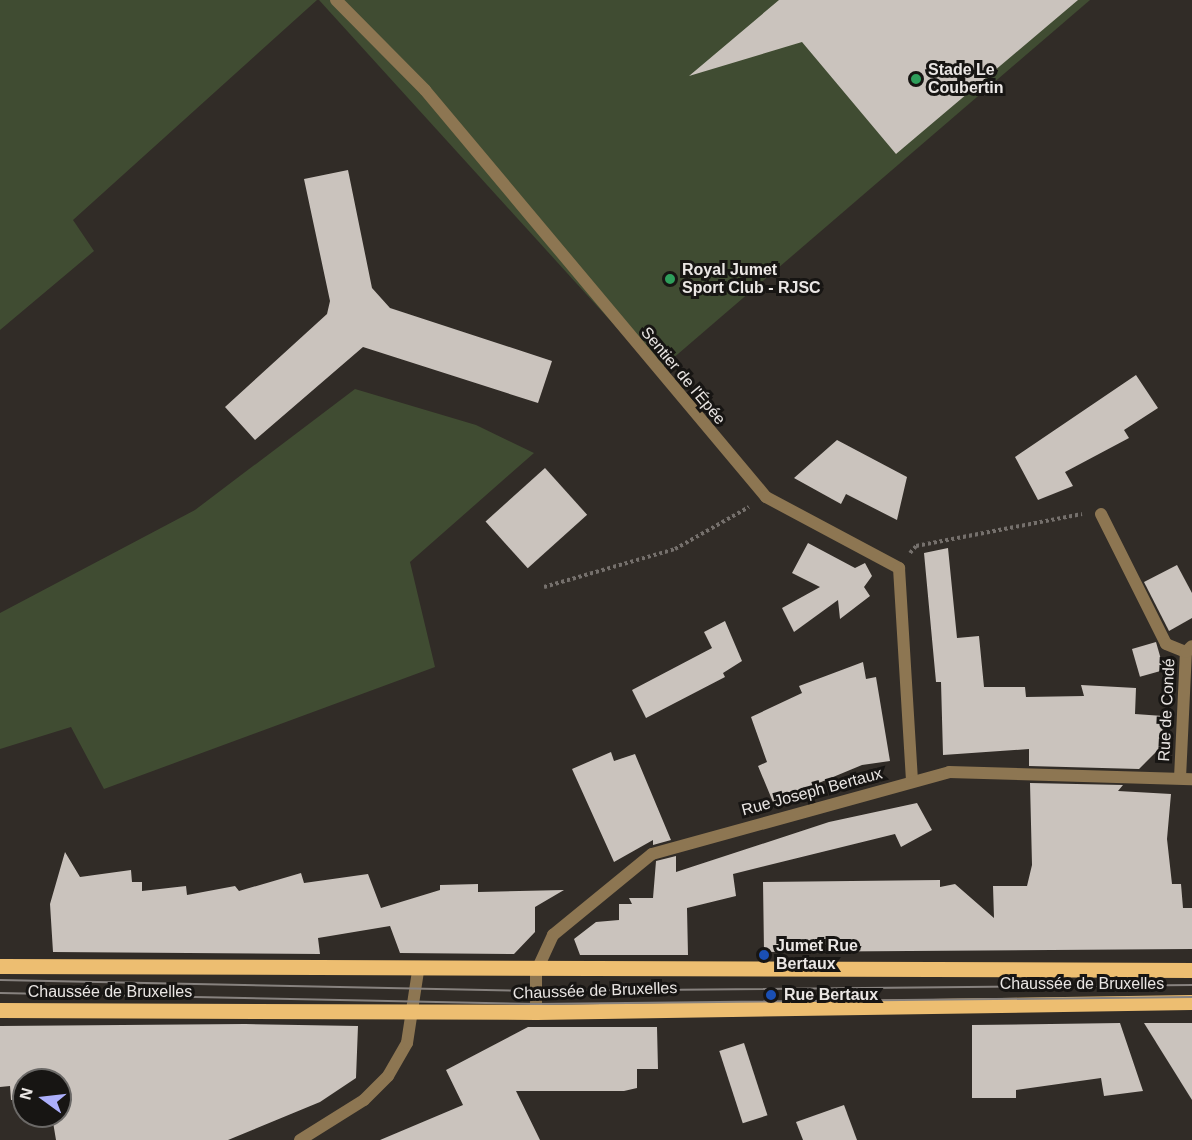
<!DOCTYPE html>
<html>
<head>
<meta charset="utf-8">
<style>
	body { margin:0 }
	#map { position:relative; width:1192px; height:1140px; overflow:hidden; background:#312c27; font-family:Arial,sans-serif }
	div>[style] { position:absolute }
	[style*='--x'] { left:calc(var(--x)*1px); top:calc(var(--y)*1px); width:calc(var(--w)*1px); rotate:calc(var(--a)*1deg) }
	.green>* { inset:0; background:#404c32 }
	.building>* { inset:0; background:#cac3bd; transform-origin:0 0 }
	.path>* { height:4px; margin-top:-2px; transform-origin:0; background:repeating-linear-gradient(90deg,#75706c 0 3px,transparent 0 6px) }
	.lane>* { height:12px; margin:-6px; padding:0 6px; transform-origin:6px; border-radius:6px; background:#8d7652 }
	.street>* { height:12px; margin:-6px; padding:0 6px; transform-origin:6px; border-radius:6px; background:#8d7652 }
	.primary>* { height:15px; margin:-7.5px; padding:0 7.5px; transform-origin:7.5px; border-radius:7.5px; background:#edbe71 }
	.tram>* { height:1.5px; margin:-0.75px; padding:0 0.75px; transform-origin:0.75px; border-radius:0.75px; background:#87827f }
	.dots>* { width:16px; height:16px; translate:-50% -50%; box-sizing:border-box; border:3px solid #171513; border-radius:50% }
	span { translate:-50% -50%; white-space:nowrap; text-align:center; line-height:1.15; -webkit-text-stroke:6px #171513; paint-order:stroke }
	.poi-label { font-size:16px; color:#eae6e4; font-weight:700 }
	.left { translate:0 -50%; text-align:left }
	.street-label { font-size:16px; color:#eae6e4 }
	.north { position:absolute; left:12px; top:1068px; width:60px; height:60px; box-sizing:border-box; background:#171513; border:2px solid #6b6967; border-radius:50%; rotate:285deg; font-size:16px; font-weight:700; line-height:24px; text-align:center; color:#eae6e4 }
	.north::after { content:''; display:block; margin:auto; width:21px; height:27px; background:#acaffb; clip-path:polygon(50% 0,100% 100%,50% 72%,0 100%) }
</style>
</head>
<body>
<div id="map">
	<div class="green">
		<i style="clip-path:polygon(0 0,317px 0,73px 220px,94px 251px,0 330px)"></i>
		<i style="clip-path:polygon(319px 0,1090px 0,657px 372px)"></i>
		<i style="clip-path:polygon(355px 389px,476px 425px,534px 453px,410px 562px,435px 667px,104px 789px,71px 727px,0 749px,0 613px,195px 510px)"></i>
	</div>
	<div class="building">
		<i style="clip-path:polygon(779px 0,1078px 0,896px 154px,802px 42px,689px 76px)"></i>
		<i style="clip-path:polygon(348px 170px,372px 288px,390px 308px,552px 361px,538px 403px,363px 347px,255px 440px,225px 407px,327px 314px,330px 301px,304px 179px)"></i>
		<i style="clip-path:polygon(1136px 375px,1158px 408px,1124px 430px,1129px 438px,1065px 472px,1073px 486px,1038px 500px,1015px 457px)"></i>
		<i style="clip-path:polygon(837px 440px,907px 477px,897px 520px,846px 494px,841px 504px,794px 478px)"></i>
		<i style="left:545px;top:468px;width:63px;height:80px;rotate:48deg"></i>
		<i style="clip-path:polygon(808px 543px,855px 568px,865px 563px,872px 576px,864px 587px,870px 596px,840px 619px,838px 600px,794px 632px,782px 608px,820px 587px,792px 573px)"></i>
		<i style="clip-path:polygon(948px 548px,957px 638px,979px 636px,984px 687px,1025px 687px,1026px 697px,1084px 696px,1081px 685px,1136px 688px,1135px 714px,1163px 716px,1162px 746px,1139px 769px,1029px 766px,1029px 749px,943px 755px,941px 682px,936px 682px,924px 553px)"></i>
		<i style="clip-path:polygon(1177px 565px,1192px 593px,1192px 618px,1169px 631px,1144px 582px)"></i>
		<i style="clip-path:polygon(725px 621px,742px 661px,723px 673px,725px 677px,646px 718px,632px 690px,712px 648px,704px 632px)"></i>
		<i style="left:1156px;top:642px;width:29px;height:25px;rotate:74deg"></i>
		<i style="clip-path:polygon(863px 662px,866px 679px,876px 677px,890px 761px,862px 765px,773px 802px,758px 766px,767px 762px,751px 717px,802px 693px,799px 686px)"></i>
		<i style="clip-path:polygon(611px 752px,614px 761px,635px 754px,671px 840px,653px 845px,653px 840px,614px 862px,572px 769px)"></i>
		<i style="clip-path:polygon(1030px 783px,1123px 785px,1118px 791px,1171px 794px,1167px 839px,1172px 884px,1181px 884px,1183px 908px,1192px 908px,1192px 949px,764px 952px,763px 882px,940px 880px,940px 887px,955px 884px,994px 918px,993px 886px,1027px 886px,1032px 865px)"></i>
		<i style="clip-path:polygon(917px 803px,932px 830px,901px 847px,895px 834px,733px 874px,736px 896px,687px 908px,688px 955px,580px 955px,574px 939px,596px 922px,619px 920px,619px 904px,632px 904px,629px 898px,653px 898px,656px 861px,676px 856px,676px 872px,829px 822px)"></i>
		<i style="clip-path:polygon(65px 852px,80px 877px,131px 870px,132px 882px,142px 882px,142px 891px,186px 886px,187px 895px,235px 886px,239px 891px,301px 873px,304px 883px,368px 874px,381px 908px,440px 890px,440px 885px,478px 884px,478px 892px,564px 890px,535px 907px,535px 932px,514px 954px,400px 953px,390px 926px,318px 938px,320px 954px,53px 952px,50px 904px)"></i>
		<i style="clip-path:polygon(1120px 1023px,1143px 1091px,1104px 1096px,1101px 1078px,1016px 1090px,1016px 1098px,972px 1098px,972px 1025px)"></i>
		<i style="clip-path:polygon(1144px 1023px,1192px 1023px,1192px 1100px)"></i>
		<i style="clip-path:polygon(245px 1024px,358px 1026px,356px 1078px,320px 1102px,228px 1140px,56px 1140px,52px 1116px,60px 1116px,60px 1080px,24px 1080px,24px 1099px,11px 1100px,10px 1086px,0 1087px,0 1026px)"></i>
		<i style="clip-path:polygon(528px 1027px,657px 1027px,658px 1069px,637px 1069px,637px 1088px,624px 1091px,516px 1091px,540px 1140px,380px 1140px,463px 1105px,446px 1070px)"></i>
		<i style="left:744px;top:1043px;width:76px;height:26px;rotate:72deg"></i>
		<i style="clip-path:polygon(844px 1105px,857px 1140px,803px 1140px,796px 1122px)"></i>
	</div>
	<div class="path">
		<i style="--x:910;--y:553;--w:9;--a:-49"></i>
		<i style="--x:916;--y:546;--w:169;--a:-10.9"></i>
		<i style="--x:544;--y:587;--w:136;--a:-16.2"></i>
		<i style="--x:675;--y:549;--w:85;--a:-29.6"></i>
	</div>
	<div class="lane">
		<i style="--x:1101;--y:514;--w:145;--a:63.4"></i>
		<i style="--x:1166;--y:644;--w:22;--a:22"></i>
	</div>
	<div class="street">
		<i style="--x:336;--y:0;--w:127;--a:45.3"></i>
		<i style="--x:425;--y:90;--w:531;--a:50.04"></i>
		<i style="--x:766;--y:497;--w:151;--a:28.1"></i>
		<i style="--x:899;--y:568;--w:214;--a:86.5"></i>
		<i style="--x:1180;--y:778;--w:126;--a:-87.3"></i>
		<i style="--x:1186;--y:652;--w:8;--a:-45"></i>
		<i style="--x:536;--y:1012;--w:40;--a:-90"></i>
		<i style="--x:536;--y:972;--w:41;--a:-65.3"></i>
		<i style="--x:553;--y:935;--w:128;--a:-39.3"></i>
		<i style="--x:652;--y:854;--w:308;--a:-15.4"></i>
		<i style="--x:949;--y:772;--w:243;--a:1.7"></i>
		<i style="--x:300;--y:1140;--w:75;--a:-32"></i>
		<i style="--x:364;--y:1100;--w:34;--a:-45"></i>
		<i style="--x:388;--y:1076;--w:38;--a:-60"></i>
		<i style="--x:407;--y:1043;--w:73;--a:-81.3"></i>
	</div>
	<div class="primary">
		<i style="--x:0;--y:966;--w:1192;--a:0.19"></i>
		<i style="--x:0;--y:1010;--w:536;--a:0.21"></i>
		<i style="--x:536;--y:1012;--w:656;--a:-0.87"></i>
	</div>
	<div class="tram">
		<i style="--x:0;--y:980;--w:536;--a:1.18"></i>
		<i style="--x:536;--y:991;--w:656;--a:-0.52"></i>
		<i style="--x:0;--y:993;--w:536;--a:1.18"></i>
		<i style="--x:536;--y:1004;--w:656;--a:-0.61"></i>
	</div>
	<div class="dots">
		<i style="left:916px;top:79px;background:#2e9e5b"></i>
		<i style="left:670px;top:279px;background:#2e9e5b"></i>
		<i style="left:764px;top:955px;background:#1a4fb4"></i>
		<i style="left:771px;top:995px;background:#1a4fb4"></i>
	</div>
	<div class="poi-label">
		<span class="left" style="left:928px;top:79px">Stade Le<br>Coubertin</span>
		<span class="left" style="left:682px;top:279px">Royal Jumet<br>Sport Club - RJSC</span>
		<span class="left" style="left:776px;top:955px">Jumet Rue<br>Bertaux</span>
		<span class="left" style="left:784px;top:995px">Rue Bertaux</span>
	</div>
	<div class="street-label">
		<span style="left:683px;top:376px;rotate:50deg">Sentier de l'Épée</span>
		<span style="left:1167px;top:710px;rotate:-87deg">Rue de Condé</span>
		<span style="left:812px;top:792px;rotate:-15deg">Rue Joseph Bertaux</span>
		<span style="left:1082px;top:984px">Chaussée de Bruxelles</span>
		<span style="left:595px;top:991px;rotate:-2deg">Chaussée de Bruxelles</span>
		<span style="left:110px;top:992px">Chaussée de Bruxelles</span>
	</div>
	<div class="north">N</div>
</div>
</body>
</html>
